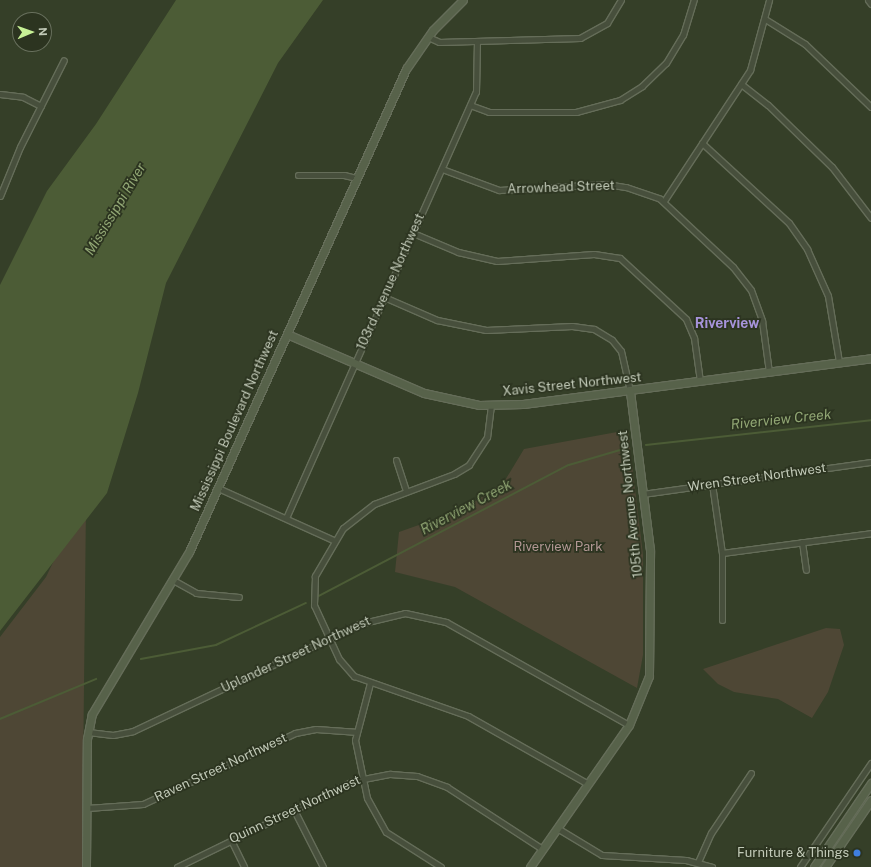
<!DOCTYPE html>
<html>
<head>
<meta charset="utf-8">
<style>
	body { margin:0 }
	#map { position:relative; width:871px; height:867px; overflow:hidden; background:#353f28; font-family:"Public Sans",sans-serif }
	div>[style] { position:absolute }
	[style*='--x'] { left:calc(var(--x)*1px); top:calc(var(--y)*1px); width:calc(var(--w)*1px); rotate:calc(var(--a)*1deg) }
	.green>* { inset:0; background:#4e4735 }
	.water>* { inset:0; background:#4c5c36 }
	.stream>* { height:1.5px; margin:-0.75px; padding:0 0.75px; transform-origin:0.75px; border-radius:0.75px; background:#4c5c36 }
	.roads { filter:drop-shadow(1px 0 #656d59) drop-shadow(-1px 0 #656d59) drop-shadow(0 1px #656d59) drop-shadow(0 -1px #656d59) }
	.street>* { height:5px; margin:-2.5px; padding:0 2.5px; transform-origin:2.5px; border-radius:2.5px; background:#474f3c }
	.secondary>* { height:7px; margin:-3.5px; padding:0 3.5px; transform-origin:3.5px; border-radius:3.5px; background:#57624a }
	.dots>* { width:11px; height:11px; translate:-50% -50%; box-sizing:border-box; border:2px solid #2c3420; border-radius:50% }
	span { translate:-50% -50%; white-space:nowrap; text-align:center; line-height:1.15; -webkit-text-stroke:3.5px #2c3420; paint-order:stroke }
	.street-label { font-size:13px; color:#c2cab8 }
	.park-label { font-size:13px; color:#b29794 }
	.poi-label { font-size:13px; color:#c2cab8 }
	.right { translate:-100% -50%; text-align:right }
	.water-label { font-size:14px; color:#91a674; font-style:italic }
	.neighbourhood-label { font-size:14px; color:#a693da; font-weight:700 }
	.north { position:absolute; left:12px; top:12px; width:40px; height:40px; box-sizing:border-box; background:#2c3420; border:1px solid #68705d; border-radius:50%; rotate:88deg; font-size:11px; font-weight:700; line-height:16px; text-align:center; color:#c2cab8 }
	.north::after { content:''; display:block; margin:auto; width:14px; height:18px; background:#c7f196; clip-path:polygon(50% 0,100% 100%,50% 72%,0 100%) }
</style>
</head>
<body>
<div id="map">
	<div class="green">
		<i style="clip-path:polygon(628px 430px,643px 555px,643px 655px,637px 688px,455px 587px,395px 572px,399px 532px,464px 509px,504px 482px,524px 449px)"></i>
		<i style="clip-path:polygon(86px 505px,82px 867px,0 867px,0 637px,46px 577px,70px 527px)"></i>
		<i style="clip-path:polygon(826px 628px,840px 629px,844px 645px,828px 692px,812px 718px,778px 699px,734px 692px,718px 684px,703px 669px)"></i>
	</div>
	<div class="water">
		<i style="clip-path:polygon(176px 0,323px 0,278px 63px,166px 283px,138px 393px,107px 493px,0 631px,0 285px,47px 191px,96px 124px)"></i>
	</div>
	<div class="stream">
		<i style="--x:646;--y:445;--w:226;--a:-6.3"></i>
		<i style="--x:319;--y:596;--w:282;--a:-27.7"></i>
		<i style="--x:569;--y:465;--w:60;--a:-16.3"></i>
		<i style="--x:141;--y:659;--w:76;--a:-10.6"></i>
		<i style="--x:216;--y:645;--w:99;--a:-25"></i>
		<i style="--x:0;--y:719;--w:104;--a:-22.6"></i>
	</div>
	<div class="roads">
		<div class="street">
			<i style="--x:868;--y:0;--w:5;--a:53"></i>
			<i style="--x:765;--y:19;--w:47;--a:32"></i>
			<i style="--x:805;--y:44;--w:91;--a:43.7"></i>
			<i style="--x:428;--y:37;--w:12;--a:24"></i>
			<i style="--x:439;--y:42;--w:141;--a:-1.6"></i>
			<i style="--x:580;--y:38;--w:31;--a:-29"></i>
			<i style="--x:607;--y:23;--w:27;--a:-59"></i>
			<i style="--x:741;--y:84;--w:34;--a:38"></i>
			<i style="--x:768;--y:105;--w:89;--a:44.1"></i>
			<i style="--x:832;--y:167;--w:64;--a:52.6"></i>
			<i style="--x:0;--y:94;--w:23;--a:7"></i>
			<i style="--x:23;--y:97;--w:20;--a:27"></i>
			<i style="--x:470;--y:105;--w:20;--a:20"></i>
			<i style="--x:489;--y:112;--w:87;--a:0"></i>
			<i style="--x:576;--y:112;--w:46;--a:-15.3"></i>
			<i style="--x:620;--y:100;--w:26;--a:-32"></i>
			<i style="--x:642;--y:86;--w:33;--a:-44"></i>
			<i style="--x:666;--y:63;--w:33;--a:-59"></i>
			<i style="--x:683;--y:35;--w:37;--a:-73"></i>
			<i style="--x:702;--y:143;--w:118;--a:42.6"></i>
			<i style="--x:789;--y:223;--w:32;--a:55"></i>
			<i style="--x:807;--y:249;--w:51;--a:65.9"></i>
			<i style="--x:828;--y:296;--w:67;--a:80.5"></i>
			<i style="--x:442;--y:169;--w:61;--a:20.2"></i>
			<i style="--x:499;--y:190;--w:107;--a:-3.2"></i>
			<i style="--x:606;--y:184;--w:20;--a:9"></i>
			<i style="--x:626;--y:187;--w:36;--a:19"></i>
			<i style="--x:660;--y:199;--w:100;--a:43"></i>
			<i style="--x:733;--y:267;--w:29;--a:52"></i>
			<i style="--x:751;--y:290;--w:33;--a:70"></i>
			<i style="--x:762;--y:321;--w:51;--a:82.2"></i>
			<i style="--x:298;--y:175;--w:46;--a:0"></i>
			<i style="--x:344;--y:175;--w:12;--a:14"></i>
			<i style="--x:0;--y:196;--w:53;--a:-67.8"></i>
			<i style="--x:20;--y:147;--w:97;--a:-63.2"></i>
			<i style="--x:664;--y:201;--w:157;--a:-56.7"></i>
			<i style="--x:750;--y:70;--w:73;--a:-74.8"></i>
			<i style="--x:413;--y:233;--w:49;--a:22.9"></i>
			<i style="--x:458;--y:252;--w:40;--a:13"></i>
			<i style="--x:497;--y:261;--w:97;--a:-4.1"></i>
			<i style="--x:594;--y:254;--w:26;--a:9"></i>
			<i style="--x:620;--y:258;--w:90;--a:42.7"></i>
			<i style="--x:686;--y:319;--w:21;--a:67"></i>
			<i style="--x:694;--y:338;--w:43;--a:82.1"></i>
			<i style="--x:384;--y:297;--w:58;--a:23.5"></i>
			<i style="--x:437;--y:320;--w:50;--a:11.5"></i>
			<i style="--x:486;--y:330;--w:86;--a:-2.7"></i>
			<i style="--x:572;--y:326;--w:22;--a:8"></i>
			<i style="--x:594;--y:329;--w:21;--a:31"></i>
			<i style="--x:612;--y:340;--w:14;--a:51"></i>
			<i style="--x:621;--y:351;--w:41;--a:77.3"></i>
			<i style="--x:491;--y:405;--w:32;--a:97"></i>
			<i style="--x:487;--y:437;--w:33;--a:123"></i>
			<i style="--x:469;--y:465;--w:17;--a:149"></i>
			<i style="--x:454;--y:474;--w:85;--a:159.4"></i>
			<i style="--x:374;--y:504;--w:39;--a:142"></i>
			<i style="--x:343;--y:528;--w:56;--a:120.3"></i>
			<i style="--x:315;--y:576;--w:29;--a:92"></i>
			<i style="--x:314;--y:605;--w:60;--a:65.2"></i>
			<i style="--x:339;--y:659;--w:23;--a:49"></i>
			<i style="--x:354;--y:676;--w:121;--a:19.3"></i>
			<i style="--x:468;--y:716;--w:138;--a:29.5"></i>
			<i style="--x:396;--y:460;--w:33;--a:72"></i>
			<i style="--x:712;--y:484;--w:70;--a:81.8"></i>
			<i style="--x:722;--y:553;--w:67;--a:90"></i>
			<i style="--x:218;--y:488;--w:126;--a:24.3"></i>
			<i style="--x:643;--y:494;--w:230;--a:-8"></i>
			<i style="--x:286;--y:518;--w:466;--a:-66"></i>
			<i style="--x:476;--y:92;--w:50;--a:-88.9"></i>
			<i style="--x:802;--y:542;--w:28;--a:82"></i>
			<i style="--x:722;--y:553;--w:150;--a:-7.6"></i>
			<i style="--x:173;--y:580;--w:26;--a:29"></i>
			<i style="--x:196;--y:593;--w:43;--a:5.3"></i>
			<i style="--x:370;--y:683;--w:59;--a:104.7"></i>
			<i style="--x:355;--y:740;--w:59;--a:78.3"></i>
			<i style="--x:367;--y:798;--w:39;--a:61"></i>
			<i style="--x:386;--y:832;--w:65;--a:32.5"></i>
			<i style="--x:88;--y:732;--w:25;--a:7"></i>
			<i style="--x:113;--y:735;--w:20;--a:-11"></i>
			<i style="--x:133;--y:731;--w:250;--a:-25.3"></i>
			<i style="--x:359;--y:624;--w:47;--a:-13.4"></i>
			<i style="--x:405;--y:613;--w:42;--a:12.4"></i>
			<i style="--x:446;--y:622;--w:210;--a:29.4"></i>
			<i style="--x:87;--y:808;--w:56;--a:-4.1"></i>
			<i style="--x:143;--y:804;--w:168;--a:-25"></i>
			<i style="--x:295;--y:733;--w:21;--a:-11"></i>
			<i style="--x:316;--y:729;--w:39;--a:4"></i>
			<i style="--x:294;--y:810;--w:64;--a:63"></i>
			<i style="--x:557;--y:828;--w:52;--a:31"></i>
			<i style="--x:602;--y:855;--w:84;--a:3.4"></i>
			<i style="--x:686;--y:860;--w:27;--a:15"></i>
			<i style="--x:231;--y:840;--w:30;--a:64"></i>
			<i style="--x:698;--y:862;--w:32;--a:-66"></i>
			<i style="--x:711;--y:833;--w:72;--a:-56.3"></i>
			<i style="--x:177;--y:867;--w:196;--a:-26"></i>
			<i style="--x:353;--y:781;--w:38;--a:-11"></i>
			<i style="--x:390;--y:774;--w:27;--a:4"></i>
			<i style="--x:417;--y:776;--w:32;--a:20"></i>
			<i style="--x:447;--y:787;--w:113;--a:33.1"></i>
			<i style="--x:800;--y:867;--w:126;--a:-55.7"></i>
		</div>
		<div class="secondary">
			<i style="--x:287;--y:334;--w:149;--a:23.3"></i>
			<i style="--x:424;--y:393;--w:56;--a:12.3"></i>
			<i style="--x:479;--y:405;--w:44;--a:-1.3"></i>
			<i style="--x:523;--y:404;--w:351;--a:-7.5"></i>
			<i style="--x:86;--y:867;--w:128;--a:-89.6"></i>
			<i style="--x:87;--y:739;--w:25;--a:-79"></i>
			<i style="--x:92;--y:714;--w:189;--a:-59.1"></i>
			<i style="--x:189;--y:552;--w:530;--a:-65.81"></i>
			<i style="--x:406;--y:69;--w:47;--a:-55.3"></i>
			<i style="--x:433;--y:30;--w:42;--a:-45"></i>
			<i style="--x:530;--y:867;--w:173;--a:-55.1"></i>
			<i style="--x:629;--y:725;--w:53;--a:-67.8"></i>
			<i style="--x:649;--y:676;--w:126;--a:-89.5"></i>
			<i style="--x:650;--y:550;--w:160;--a:-97.2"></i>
			<i style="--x:814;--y:867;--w:102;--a:-55.8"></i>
			<i style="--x:825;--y:867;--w:81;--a:-55.5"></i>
		</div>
	</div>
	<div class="dots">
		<i style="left:857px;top:853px;background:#3f7fe0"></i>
	</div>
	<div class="street-label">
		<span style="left:561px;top:188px;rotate:-2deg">Arrowhead Street</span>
		<span style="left:391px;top:282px;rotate:-66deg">103rd Avenue Northwest</span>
		<span style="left:572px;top:385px;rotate:-6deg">Xavis Street Northwest</span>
		<span style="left:235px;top:421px;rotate:-66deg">Mississippi Boulevard Northwest</span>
		<span style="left:757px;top:478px;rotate:-8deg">Wren Street Northwest</span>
		<span style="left:631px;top:504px;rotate:-96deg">105th Avenue Northwest</span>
		<span style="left:296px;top:655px;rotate:-25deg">Uplander Street Northwest</span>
		<span style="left:221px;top:768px;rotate:-25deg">Raven Street Northwest</span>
		<span style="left:295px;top:810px;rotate:-25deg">Quinn Street Northwest</span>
	</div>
	<div class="park-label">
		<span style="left:558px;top:547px">Riverview Park</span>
	</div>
	<div class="poi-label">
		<span class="right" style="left:849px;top:853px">Furniture &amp; Things</span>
	</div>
	<div class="water-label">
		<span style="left:115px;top:209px;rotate:-59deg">Mississippi River</span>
		<span style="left:781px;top:419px;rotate:-6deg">Riverview Creek</span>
		<span style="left:466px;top:507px;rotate:-28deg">Riverview Creek</span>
	</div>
	<div class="neighbourhood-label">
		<span style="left:727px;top:323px">Riverview</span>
	</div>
	<div class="north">N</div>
</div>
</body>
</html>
